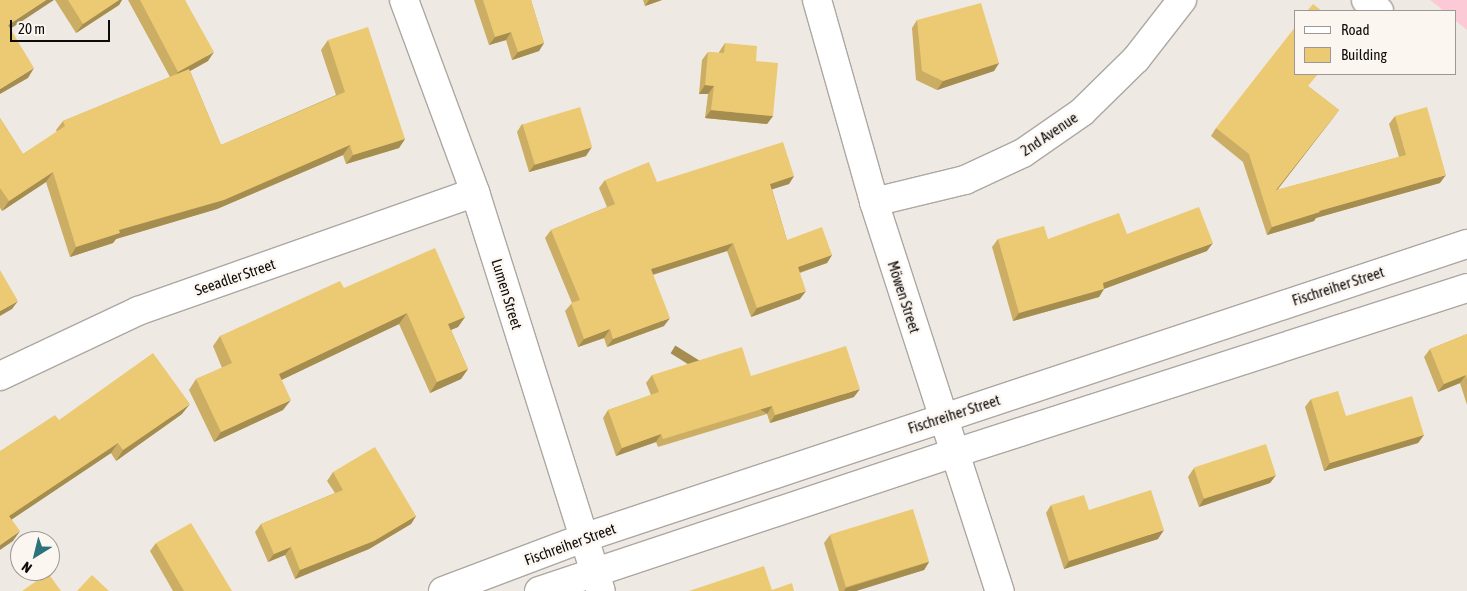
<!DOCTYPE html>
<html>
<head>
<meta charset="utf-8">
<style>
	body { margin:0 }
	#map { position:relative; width:1467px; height:591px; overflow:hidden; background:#efe9e4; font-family:"Asap Condensed",sans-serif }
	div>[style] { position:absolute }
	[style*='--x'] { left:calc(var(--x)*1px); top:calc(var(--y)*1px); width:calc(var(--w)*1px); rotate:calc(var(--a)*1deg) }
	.green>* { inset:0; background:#fccad6 }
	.roads { filter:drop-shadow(1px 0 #ada7a2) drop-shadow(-1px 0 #ada7a2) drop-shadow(0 1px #ada7a2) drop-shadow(0 -1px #ada7a2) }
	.street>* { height:28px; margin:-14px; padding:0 14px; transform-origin:14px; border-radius:14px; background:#fff }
	.secondary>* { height:28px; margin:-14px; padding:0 14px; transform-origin:14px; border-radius:14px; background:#fff }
	.wall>* { inset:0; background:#cbae63 }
	.shaded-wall>* { inset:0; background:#a58d50; transform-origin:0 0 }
	.building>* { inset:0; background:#ecca73; transform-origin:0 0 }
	span { translate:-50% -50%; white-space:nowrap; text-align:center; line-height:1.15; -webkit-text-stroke:5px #fcf6f1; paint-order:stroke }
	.street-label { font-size:15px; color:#0d0b0a }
	.legend { position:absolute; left:1294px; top:10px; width:162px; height:65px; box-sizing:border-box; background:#fcf6f1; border:1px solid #9c9895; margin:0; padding:6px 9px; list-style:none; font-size:15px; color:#0d0b0a }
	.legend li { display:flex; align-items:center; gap:10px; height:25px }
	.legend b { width:25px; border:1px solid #9c9895 }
	.north { position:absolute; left:10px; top:531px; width:50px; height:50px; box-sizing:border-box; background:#fcf6f1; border:1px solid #9c9895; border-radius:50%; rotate:216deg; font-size:14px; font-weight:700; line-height:20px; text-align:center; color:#0d0b0a }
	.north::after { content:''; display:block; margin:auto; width:18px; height:22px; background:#2a737b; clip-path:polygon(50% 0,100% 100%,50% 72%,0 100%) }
	.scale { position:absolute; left:10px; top:20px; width:100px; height:22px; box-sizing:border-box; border:2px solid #0d0b0a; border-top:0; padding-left:6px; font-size:15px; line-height:18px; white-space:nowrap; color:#0d0b0a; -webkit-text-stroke:4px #fcf6f1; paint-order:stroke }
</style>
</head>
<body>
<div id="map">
	<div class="green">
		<i style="clip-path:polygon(1430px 0,1467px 0,1467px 30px,1456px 21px,1456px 11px,1444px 11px)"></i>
	</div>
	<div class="roads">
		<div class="street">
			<i style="--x:404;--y:0;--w:205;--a:69.7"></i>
			<i style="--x:475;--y:192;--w:418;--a:72.5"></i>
			<i style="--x:817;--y:0;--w:210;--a:74.2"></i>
			<i style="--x:874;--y:202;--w:409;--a:72.1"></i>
			<i style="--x:1366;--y:0;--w:17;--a:40"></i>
			<i style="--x:874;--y:202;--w:94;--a:-13.6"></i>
			<i style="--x:965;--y:180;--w:64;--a:-25"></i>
			<i style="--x:1023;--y:153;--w:72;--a:-34.8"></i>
			<i style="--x:1082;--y:112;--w:76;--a:-44.5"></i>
			<i style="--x:1136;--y:59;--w:75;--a:-52.1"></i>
			<i style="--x:0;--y:376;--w:153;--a:-25.2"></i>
			<i style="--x:138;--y:311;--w:357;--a:-19.4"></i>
		</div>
		<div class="secondary">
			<i style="--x:443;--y:591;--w:150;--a:-20.7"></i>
			<i style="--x:583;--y:538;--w:932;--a:-18.4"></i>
			<i style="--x:539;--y:591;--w:438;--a:-18.4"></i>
			<i style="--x:955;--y:453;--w:538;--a:-17.86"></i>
		</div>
	</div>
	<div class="wall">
		<i style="clip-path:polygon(55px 0,122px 0,119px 5px,76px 33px)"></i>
		<i style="clip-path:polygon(128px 0,185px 0,208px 61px,190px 71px,221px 145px,336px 95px,321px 50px,328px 40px,405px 139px,399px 148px,346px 164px,343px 155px,217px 209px,116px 239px,113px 243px,70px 257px,46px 182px,2px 211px,0 208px,0 118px,23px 154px,57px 132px,56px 130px,63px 121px,170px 77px)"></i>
		<i style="clip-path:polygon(474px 0,531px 0,544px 43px,539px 51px,512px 60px,506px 40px,489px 45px)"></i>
		<i style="clip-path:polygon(643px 0,662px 0,645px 6px)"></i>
		<i style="clip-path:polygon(917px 20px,999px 63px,994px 71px,937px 90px,916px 80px,912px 28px)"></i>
		<i style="clip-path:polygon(725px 43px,756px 61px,773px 116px,767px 124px,705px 118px,708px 94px,699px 94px,702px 60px,708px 52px,719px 53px,719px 52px)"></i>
		<i style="clip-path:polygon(1308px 86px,1339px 110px,1277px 190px,1399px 157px,1389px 124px,1395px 116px,1440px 183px,1316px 218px,1314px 221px,1267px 235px,1243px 162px,1211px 136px,1216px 128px)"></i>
		<i style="clip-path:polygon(522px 124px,586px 156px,529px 172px,517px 132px)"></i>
		<i style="clip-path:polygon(794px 176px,789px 184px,772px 189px,787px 240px,832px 255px,827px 263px,800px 273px,800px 299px,751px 317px,727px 251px,653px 275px,664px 326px,607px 347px,604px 338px,578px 347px,565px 311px,572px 303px,545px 238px,551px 230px,607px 207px,599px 188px,605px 180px,657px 182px)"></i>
		<i style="clip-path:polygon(1127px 234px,1207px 251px,1104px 289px,1099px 297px,1013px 321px,992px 247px,998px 239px,1048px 239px)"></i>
		<i style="clip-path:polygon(344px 288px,465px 317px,458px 327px,451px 330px,468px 369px,461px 379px,430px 393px,399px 324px,281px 380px,283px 410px,214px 442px,189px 390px,196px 379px,222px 368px,213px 346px,220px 336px)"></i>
		<i style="clip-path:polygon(1467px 334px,1467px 405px,1460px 383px,1438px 392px,1424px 357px,1430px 349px)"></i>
		<i style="clip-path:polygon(652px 375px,751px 376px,854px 397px,770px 423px,767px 414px,658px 447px,656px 442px,616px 456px,603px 418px,608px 410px,651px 395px,646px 383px)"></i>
		<i style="clip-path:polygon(1311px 399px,1346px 416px,1424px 435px,1418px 443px,1324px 471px,1305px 407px)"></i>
		<i style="clip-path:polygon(182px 414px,116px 461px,111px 453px,12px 519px,13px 541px,0 451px)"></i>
		<i style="clip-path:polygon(1194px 468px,1276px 475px,1270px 483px,1199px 507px,1188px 477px)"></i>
		<i style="clip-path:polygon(333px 472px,416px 516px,411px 524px,369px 549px,295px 579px,285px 555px,268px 562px,255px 532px,261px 524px,335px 493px,327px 481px)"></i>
		<i style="clip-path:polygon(1051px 505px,1089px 510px,1158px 539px,1064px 569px,1046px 513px)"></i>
		<i style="clip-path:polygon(830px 535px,929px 562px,924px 570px,856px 591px,839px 591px,824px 543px)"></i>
		<i style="clip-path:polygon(156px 543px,232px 591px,173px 591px,150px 551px)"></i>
	</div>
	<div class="shaded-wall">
		<i style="clip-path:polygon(46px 0,54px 0,1px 35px,8px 25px)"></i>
		<i style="clip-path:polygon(119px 0,122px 0,119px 5px,76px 33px,83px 24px)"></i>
		<i style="clip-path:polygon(649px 0,662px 0,645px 6px)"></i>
		<i style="clip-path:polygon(511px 32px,506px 40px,489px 45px,495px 37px)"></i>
		<i style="clip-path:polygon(544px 43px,539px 51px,512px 60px,518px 52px)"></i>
		<i style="clip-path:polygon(214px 52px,208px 61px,172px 81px,178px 72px)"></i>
		<i style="clip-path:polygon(999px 63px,994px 71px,937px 90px,943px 81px)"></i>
		<i style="clip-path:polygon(34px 68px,28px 78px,0 94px,0 89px)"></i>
		<i style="clip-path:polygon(705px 85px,714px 86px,708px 94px,699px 94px)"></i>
		<i style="clip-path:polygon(711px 110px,773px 116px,767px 124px,705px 118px)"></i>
		<i style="clip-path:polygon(1339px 110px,1333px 118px,1271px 198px,1276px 190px)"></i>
		<i style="clip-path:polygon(405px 139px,399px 148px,346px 164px,353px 155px)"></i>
		<i style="clip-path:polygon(350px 145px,343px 155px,217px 209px,116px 239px,113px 243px,70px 257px,76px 247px,119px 230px)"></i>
		<i style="clip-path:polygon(592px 147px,586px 156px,529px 172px,535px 164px)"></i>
		<i style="clip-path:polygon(53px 172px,46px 182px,2px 211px,9px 201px)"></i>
		<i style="clip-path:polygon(1446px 175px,1440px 183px,1316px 218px,1314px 221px,1267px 235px,1272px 227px,1319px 211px)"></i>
		<i style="clip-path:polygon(794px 176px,789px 184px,764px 192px,770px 184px)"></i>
		<i style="clip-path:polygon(733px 243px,727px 251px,645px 277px,651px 269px)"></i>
		<i style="clip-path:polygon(1213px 243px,1207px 251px,1101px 290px,1104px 289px,1099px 297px,1013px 321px,1019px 313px)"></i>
		<i style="clip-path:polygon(832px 255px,827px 263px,792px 275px,798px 267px)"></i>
		<i style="clip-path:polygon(806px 291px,800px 299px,751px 317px,757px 308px)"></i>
		<i style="clip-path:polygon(18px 301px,12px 309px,0 316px,0 311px)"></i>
		<i style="clip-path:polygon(407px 313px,399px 324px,271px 385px,279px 374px)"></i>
		<i style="clip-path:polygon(465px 317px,458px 327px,441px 334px,448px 324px)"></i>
		<i style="clip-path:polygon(670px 318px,664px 326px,607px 347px,613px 339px)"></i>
		<i style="clip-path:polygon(610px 329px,604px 338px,578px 347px,584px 339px)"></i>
		<i style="clip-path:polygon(468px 369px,461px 379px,430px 393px,437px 382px)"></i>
		<i style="clip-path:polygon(1466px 375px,1460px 383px,1438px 392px,1444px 384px)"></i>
		<i style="clip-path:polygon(860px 389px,854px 397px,770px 423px,775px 415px)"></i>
		<i style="clip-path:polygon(291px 400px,283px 410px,214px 442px,221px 432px)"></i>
		<i style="clip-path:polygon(190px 404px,182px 414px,116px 461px,123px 450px)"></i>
		<i style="left:772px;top:406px;width:9px;height:114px;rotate:122deg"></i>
		<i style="clip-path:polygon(661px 434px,656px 442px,616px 456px,622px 448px)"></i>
		<i style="clip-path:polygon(1424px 435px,1418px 443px,1324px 471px,1330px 463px)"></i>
		<i style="clip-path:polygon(118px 443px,111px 453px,2px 526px,9px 516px)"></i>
		<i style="clip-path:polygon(1276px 475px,1270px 483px,1199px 507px,1204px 498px)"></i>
		<i style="clip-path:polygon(416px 516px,411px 524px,369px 549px,295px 579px,300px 570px)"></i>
		<i style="clip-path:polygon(1164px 530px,1158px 539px,1064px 569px,1069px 561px)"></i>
		<i style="clip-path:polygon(20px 531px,13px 541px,0 550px,0 545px)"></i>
		<i style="clip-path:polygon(291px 547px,285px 555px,268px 562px,274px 554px)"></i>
		<i style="clip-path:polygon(929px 562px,924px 570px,856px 591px,844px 591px,846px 588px)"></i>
	</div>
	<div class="building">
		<i style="clip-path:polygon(0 0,46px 0,8px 25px,34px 68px,0 89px)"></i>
		<i style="clip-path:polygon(68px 0,119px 0,83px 24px)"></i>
		<i style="clip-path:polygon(140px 0,185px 0,214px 52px,178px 72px)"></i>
		<i style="clip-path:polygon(483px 0,531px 0,544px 43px,518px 52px,511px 32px,495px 37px)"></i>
		<i style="clip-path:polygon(981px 3px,999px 63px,943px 81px,922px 71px,917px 20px)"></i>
		<i style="clip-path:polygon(1313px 4px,1322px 11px,1307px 11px)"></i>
		<i style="clip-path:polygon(1296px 26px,1296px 74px,1318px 74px,1308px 86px,1339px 110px,1276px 190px,1406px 155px,1395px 116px,1427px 107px,1446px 175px,1319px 211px,1320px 212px,1272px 227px,1249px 154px,1216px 128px)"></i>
		<i style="clip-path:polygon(368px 27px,405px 139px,353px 155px,350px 145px,224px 200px,119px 230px,120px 233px,76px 247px,53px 172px,9px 201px,0 188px,0 118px,23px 154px,65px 126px,63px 121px,189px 69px,221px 145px,345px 92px,328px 40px)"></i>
		<i style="clip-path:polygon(725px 43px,757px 46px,756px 61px,778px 63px,773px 116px,711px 110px,714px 86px,705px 85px,708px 52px,724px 53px)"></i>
		<i style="left:580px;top:107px;width:42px;height:60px;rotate:73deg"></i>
		<i style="clip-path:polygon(783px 142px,794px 176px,770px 184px,787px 240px,822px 227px,832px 255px,798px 267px,806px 291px,757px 308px,733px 243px,651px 269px,670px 318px,613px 339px,610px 329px,584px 339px,571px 303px,580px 300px,551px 230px,615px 204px,605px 180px,649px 162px,657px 182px)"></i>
		<i style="clip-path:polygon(1199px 207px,1213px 243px,1103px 283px,1104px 289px,1019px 313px,998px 239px,1044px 226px,1048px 239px,1119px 213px,1127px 234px)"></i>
		<i style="clip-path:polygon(435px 248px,465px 317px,448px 324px,468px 369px,437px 382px,407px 313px,279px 374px,291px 400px,221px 432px,196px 379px,232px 363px,220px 336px,340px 281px,344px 288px)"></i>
		<i style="clip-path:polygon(0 270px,18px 301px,0 311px)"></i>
		<i style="clip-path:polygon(1467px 334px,1467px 379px,1466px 375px,1444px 384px,1430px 349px)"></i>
		<i style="clip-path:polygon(846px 346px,860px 389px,775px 415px,772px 406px,663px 439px,661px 434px,622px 448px,608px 410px,659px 392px,652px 375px,742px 347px,751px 376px)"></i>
		<i style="clip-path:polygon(153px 353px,190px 404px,123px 450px,118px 443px,9px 516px,20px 531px,0 545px,0 451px,55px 415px,59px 420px)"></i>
		<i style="clip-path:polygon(1338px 391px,1346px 416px,1412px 396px,1424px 435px,1330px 463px,1311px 399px)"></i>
		<i style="left:1266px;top:444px;width:33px;height:76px;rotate:72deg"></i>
		<i style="clip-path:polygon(375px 447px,416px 516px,374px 541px,300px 570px,291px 547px,274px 554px,261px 524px,343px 490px,333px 472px)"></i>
		<i style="clip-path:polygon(1151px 490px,1164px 530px,1069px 561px,1051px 505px,1084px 495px,1089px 510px)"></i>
		<i style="left:913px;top:509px;width:55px;height:87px;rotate:73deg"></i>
		<i style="clip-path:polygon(191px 523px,232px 591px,184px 591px,156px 543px)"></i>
		<i style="clip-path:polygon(764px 566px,772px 590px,792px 583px,794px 591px,689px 591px)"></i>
		<i style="clip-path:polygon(48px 573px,61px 591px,22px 591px)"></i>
		<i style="clip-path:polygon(92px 575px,109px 591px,77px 591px)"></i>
	</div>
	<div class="street-label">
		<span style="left:1049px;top:134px;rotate:-34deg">2nd Avenue</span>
		<span style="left:235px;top:277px;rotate:-19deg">Seeadler Street</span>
		<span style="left:1338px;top:286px;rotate:-18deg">Fischreiher Street</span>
		<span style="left:507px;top:294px;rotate:73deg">Lumen Street</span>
		<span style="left:904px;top:297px;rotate:72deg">Möwen Street</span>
		<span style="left:954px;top:414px;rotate:-18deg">Fischreiher Street</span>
		<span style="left:570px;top:544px;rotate:-20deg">Fischreiher Street</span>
	</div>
	<ul class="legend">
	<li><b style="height:6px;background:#fff"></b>Road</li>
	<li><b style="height:14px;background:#ecca73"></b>Building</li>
	</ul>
	<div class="north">N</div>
	<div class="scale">20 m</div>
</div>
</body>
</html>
